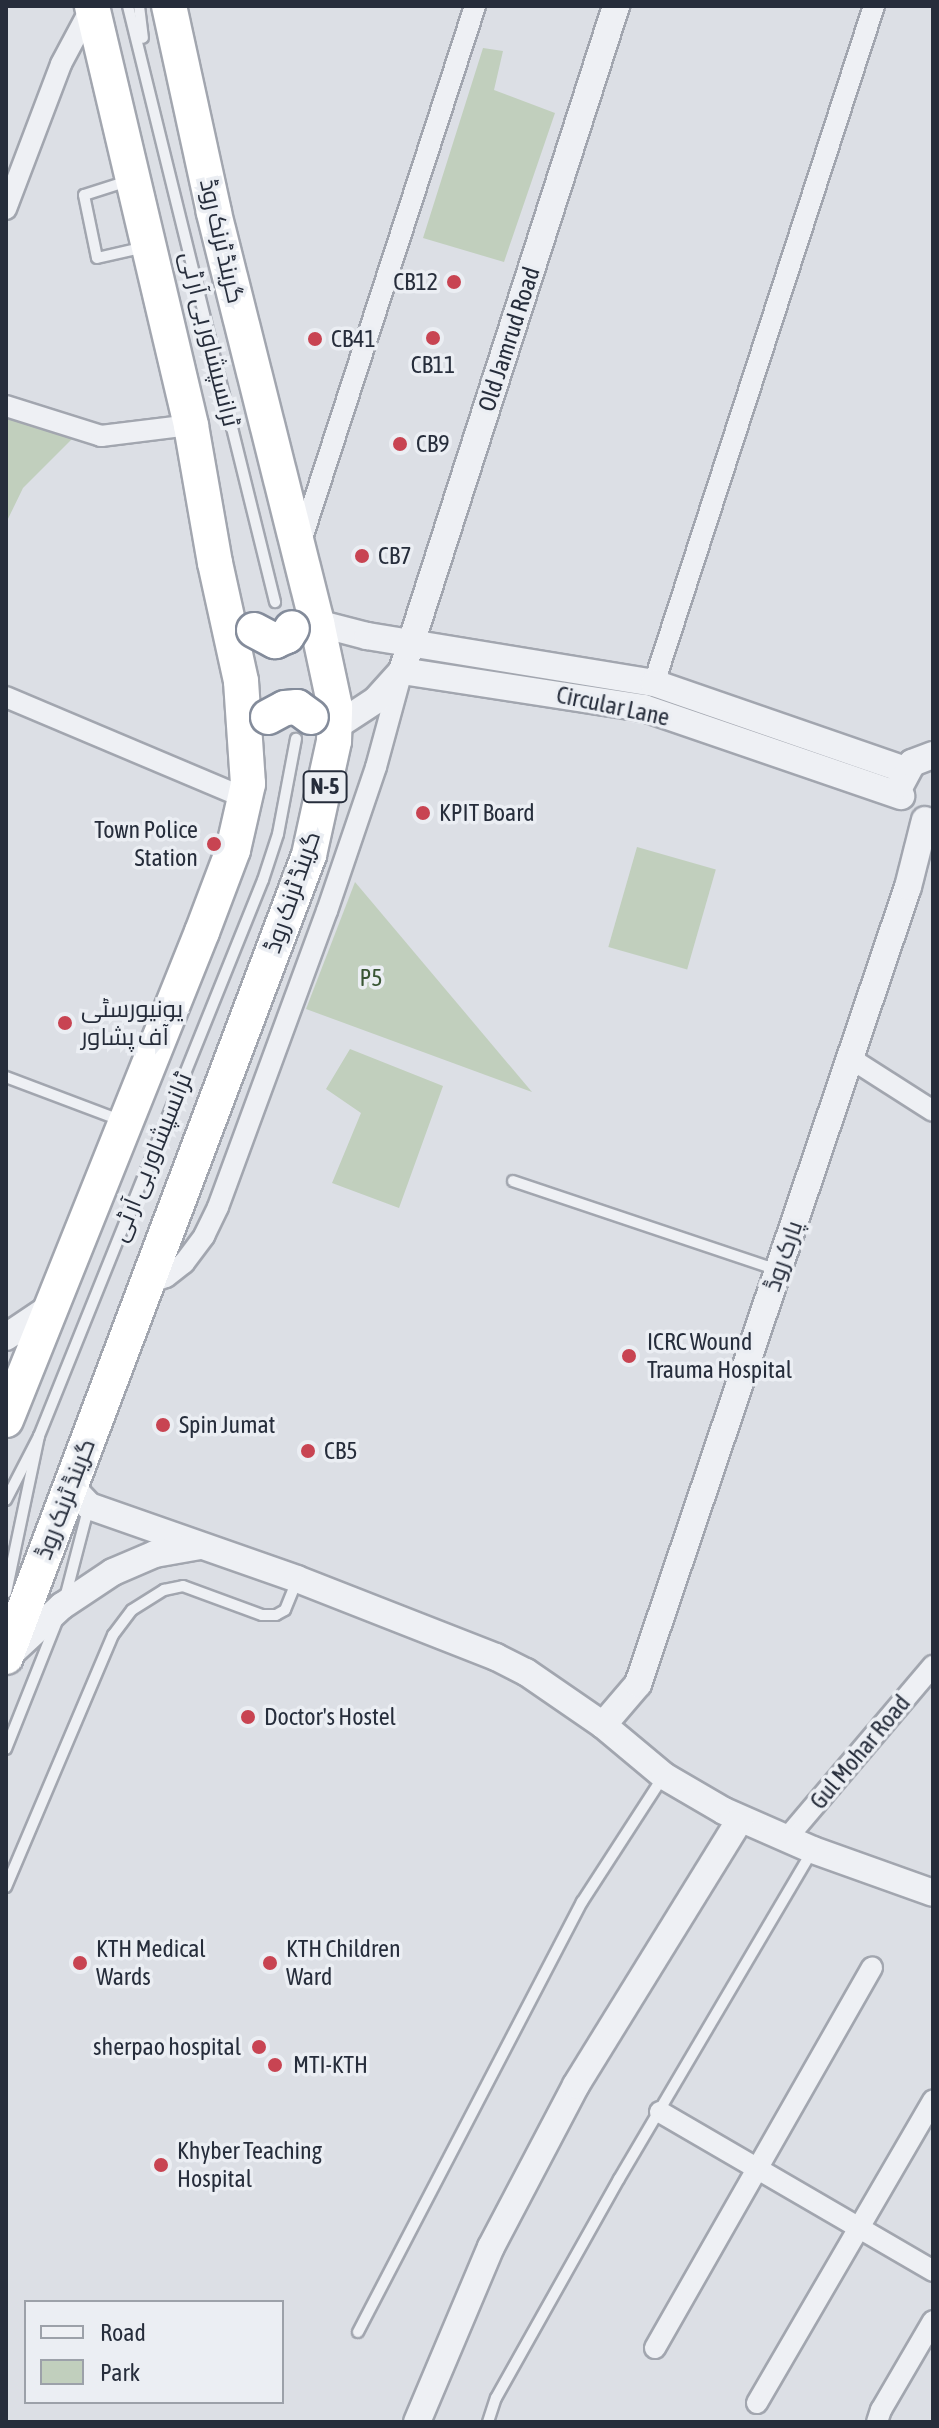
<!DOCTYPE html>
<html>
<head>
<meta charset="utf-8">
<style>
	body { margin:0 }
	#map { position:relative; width:939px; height:2428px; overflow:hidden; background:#dcdfe5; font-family:"Asap Condensed",Cairo,sans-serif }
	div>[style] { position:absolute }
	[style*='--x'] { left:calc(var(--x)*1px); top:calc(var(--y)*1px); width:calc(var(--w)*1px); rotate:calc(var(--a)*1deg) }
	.green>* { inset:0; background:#c1cfbd; transform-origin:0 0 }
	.roads { filter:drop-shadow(2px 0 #a2a6af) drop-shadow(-2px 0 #a2a6af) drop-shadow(0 2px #a2a6af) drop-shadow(0 -2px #a2a6af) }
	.service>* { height:10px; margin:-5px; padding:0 5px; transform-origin:5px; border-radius:5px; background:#eef0f4 }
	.minor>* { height:20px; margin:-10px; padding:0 10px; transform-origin:10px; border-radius:10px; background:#eef0f4 }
	.tertiary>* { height:26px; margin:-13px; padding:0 13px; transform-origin:13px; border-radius:13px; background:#eef0f4 }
	.trunk>* { height:34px; margin:-17px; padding:0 17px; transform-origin:17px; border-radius:17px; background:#fff }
	.bridges { filter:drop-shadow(2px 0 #848c9b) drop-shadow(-2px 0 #848c9b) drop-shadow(0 2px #848c9b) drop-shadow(0 -2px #848c9b) }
	.trunk-bridge>* { height:34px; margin:-17px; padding:0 17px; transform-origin:17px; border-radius:17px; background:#fff }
	.dots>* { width:22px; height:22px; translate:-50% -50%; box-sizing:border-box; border:4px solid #ebeef3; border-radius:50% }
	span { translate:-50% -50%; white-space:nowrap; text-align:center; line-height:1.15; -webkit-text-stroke:7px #ebeef3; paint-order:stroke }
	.shield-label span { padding:2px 6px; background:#ebeef3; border:2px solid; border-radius:6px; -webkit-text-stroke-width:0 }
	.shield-label { font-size:22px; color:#262d3b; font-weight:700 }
	.street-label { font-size:24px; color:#262d3b }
	.poi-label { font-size:24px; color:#262d3b }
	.right { translate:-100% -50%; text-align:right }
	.left { translate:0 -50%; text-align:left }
	.park-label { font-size:24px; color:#395634 }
	.frame { position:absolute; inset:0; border:8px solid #262d3b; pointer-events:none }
	.legend { position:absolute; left:24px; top:2300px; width:260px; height:104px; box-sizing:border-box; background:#ebeef3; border:2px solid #9ca1a9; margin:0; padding:10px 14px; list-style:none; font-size:24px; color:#262d3b }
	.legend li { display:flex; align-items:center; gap:16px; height:40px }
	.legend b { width:40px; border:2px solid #9ca1a9 }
</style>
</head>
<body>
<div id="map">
	<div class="green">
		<i style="clip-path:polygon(483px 48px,503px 51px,494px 90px,555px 113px,504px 262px,423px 238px)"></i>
		<i style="clip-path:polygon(6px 412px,75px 436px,23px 488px,6px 523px)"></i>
		<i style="left:637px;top:847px;width:82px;height:104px;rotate:16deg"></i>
		<i style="clip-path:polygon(355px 882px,532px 1092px,306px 1009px)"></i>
		<i style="clip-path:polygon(350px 1049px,443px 1086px,399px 1208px,332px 1183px,361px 1113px,326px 1089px)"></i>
	</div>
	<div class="roads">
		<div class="service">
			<i style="--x:128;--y:6;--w:614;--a:76.14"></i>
			<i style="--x:139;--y:6;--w:32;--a:83"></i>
			<i style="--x:128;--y:181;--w:46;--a:162.3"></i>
			<i style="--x:84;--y:195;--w:64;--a:78.3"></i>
			<i style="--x:97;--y:258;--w:49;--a:-12.9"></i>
			<i style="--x:6;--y:1077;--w:122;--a:20.7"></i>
			<i style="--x:513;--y:1181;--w:279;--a:18.6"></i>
			<i style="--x:39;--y:1436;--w:599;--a:-68.06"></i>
			<i style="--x:263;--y:880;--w:48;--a:-71.9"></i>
			<i style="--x:278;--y:834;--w:97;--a:-79.3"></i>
			<i style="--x:6;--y:1500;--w:72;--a:-62.7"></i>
			<i style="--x:39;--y:1436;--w:160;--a:101.9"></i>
			<i style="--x:65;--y:1598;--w:95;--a:-75.4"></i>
			<i style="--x:6;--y:1749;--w:138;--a:-68.3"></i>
			<i style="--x:6;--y:1887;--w:274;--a:-67"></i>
			<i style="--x:113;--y:1635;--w:31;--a:-53"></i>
			<i style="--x:132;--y:1610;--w:38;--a:-32"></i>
			<i style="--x:164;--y:1590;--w:19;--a:-12"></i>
			<i style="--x:183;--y:1586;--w:84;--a:20.2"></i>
			<i style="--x:262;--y:1615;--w:14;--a:0"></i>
			<i style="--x:276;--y:1615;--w:10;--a:-29"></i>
			<i style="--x:285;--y:1610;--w:31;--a:-68"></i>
			<i style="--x:358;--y:2332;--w:485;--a:-62.5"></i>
			<i style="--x:582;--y:1902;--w:149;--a:-57.1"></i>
			<i style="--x:488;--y:2422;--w:25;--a:-72"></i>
			<i style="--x:496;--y:2398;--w:251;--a:-60.7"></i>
			<i style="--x:619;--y:2179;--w:380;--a:-59.5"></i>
		</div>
		<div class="minor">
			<i style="--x:6;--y:209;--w:155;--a:-69.2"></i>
			<i style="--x:61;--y:64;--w:66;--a:-61.9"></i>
			<i style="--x:6;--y:406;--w:100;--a:17.5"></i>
			<i style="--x:101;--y:436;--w:91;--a:-7"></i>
			<i style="--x:301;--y:541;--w:563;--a:-71.98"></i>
			<i style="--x:654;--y:683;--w:712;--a:-72"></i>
			<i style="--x:6;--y:697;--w:262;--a:22.9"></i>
			<i style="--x:850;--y:1058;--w:98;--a:32.6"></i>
			<i style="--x:144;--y:1285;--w:23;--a:-20"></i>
			<i style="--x:166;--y:1277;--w:23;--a:-38"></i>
			<i style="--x:184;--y:1263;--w:34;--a:-53"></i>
			<i style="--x:204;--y:1236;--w:32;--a:-64"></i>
			<i style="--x:218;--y:1207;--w:315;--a:-69.8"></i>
			<i style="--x:327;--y:911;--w:152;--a:-71.2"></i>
			<i style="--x:376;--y:767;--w:95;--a:-74.8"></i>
			<i style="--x:787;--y:1838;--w:226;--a:-49.7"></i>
			<i style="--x:660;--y:2112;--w:316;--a:30.2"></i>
			<i style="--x:655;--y:2348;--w:438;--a:-60.3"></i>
			<i style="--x:757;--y:2403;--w:350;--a:-59.8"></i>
			<i style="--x:877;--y:2422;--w:13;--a:-72"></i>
			<i style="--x:881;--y:2410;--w:103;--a:-59.7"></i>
		</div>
		<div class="tertiary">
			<i style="--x:317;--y:623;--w:52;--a:14.6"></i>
			<i style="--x:367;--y:636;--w:291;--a:9.3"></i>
			<i style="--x:654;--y:683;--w:266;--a:19.1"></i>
			<i style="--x:402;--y:671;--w:699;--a:-72.16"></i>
			<i style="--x:335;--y:727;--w:49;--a:-33.4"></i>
			<i style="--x:376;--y:700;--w:39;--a:-48"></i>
			<i style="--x:402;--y:671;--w:245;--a:8.7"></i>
			<i style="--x:644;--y:708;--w:272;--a:18.9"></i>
			<i style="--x:901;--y:784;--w:24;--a:-62"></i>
			<i style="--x:912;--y:763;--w:22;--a:-21"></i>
			<i style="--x:6;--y:1337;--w:52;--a:-34"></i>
			<i style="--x:72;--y:1479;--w:14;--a:73"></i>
			<i style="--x:76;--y:1492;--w:19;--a:47"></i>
			<i style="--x:89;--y:1506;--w:220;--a:19.3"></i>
			<i style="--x:297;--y:1579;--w:214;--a:21.4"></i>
			<i style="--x:496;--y:1657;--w:34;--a:27"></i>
			<i style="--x:526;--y:1672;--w:93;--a:34.5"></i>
			<i style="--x:603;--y:1725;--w:80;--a:39.9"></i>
			<i style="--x:664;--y:1776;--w:69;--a:30.3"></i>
			<i style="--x:724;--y:1811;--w:97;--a:23.7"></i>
			<i style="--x:813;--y:1850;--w:127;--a:19.7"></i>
			<i style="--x:9;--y:1655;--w:72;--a:-42.8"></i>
			<i style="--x:62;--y:1606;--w:61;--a:-33.7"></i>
			<i style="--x:113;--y:1572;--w:46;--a:-23.2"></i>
			<i style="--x:155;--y:1554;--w:46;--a:-10.1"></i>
			<i style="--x:603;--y:1725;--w:54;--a:-49.5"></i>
			<i style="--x:638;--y:1684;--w:841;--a:-71.29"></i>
			<i style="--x:908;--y:887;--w:69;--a:-75.8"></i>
			<i style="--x:417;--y:2422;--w:190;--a:-67.1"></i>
			<i style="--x:491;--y:2247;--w:183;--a:-62.3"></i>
			<i style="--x:576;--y:2085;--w:312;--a:-58.3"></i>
		</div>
		<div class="trunk">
			<i style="--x:6;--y:1420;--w:526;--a:-68.12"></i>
			<i style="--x:202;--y:932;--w:88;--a:-69.3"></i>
			<i style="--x:233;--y:850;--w:68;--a:-77.2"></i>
			<i style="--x:248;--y:784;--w:103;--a:-93.9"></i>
			<i style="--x:241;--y:681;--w:121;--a:-102.4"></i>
			<i style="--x:215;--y:563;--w:140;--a:-99.9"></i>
			<i style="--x:191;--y:425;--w:431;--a:-103.3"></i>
			<i style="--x:6;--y:1657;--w:857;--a:-69.3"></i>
			<i style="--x:309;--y:855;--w:117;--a:-77.6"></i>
			<i style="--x:334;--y:741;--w:34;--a:-88"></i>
			<i style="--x:335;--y:707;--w:86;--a:-102.1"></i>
			<i style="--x:317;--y:623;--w:424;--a:-104.1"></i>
			<i style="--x:214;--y:212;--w:211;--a:-102.3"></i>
		</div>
	</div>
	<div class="bridges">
		<div class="trunk-bridge">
			<i style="--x:254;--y:630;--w:24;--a:28"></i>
			<i style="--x:275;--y:641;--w:13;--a:-23"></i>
			<i style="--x:287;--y:636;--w:9;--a:-58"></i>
			<i style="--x:268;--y:717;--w:19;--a:-28"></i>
			<i style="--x:285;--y:708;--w:12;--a:-5"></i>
			<i style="--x:297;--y:707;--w:17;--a:36"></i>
		</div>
	</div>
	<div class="dots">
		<i style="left:454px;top:282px;background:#c84452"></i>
		<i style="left:433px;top:338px;background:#c84452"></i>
		<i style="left:315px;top:339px;background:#c84452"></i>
		<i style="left:400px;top:444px;background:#c84452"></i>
		<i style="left:362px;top:556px;background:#c84452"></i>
		<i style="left:423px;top:813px;background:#c84452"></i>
		<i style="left:214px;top:844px;background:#c84452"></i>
		<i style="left:65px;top:1023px;background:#c84452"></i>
		<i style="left:629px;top:1356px;background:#c84452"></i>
		<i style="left:163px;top:1425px;background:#c84452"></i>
		<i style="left:308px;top:1451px;background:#c84452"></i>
		<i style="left:248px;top:1717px;background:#c84452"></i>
		<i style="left:80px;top:1963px;background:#c84452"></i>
		<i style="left:270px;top:1963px;background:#c84452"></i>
		<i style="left:259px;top:2047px;background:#c84452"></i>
		<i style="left:275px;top:2065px;background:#c84452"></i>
		<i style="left:161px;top:2165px;background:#c84452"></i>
	</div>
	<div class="shield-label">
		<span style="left:325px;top:787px">N-5</span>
	</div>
	<div class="street-label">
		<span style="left:222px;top:241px;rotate:77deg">گرینڈ ٹرنک روڈ</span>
		<span style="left:210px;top:339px;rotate:76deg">ٹرانسپشاور بی آر ٹی</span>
		<span style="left:509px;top:339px;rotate:-72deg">Old Jamrud Road</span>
		<span style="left:613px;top:706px;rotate:12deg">Circular Lane</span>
		<span style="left:292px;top:892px;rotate:-71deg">گرینڈ ٹرنک روڈ</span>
		<span style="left:151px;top:1157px;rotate:-68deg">ٹرانسپشاور بی آر ٹی</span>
		<span style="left:783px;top:1256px;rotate:-71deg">پارک روڈ</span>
		<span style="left:65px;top:1499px;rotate:-69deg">گرینڈ ٹرنک روڈ</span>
		<span style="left:860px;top:1752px;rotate:-50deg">Gul Mohar Road</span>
	</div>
	<div class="poi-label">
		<span class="right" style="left:438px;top:282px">CB12</span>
		<span class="left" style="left:331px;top:339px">CB41</span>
		<span style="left:433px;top:365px">CB11</span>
		<span class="left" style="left:416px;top:444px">CB9</span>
		<span class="left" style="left:378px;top:556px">CB7</span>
		<span class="left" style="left:439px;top:813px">KPIT Board</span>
		<span class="right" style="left:198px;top:844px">Town Police<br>Station</span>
		<span class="left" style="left:81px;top:1023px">یونیورسٹی<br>آف پشاور</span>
		<span class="left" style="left:647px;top:1356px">ICRC Wound<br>Trauma Hospital</span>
		<span class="left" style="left:179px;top:1425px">Spin Jumat</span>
		<span class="left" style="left:324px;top:1451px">CB5</span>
		<span class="left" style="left:264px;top:1717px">Doctor's Hostel</span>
		<span class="left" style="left:96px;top:1963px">KTH Medical<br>Wards</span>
		<span class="left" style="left:286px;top:1963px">KTH Children<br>Ward</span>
		<span class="right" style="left:241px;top:2047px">sherpao hospital</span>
		<span class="left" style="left:293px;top:2065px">MTI-KTH</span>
		<span class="left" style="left:177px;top:2165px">Khyber Teaching<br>Hospital</span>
	</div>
	<div class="park-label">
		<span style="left:371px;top:978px">P5</span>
	</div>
	<div class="frame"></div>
	<ul class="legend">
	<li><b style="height:10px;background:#eef0f4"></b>Road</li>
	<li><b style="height:22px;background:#c1cfbd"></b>Park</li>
	</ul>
</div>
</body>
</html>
